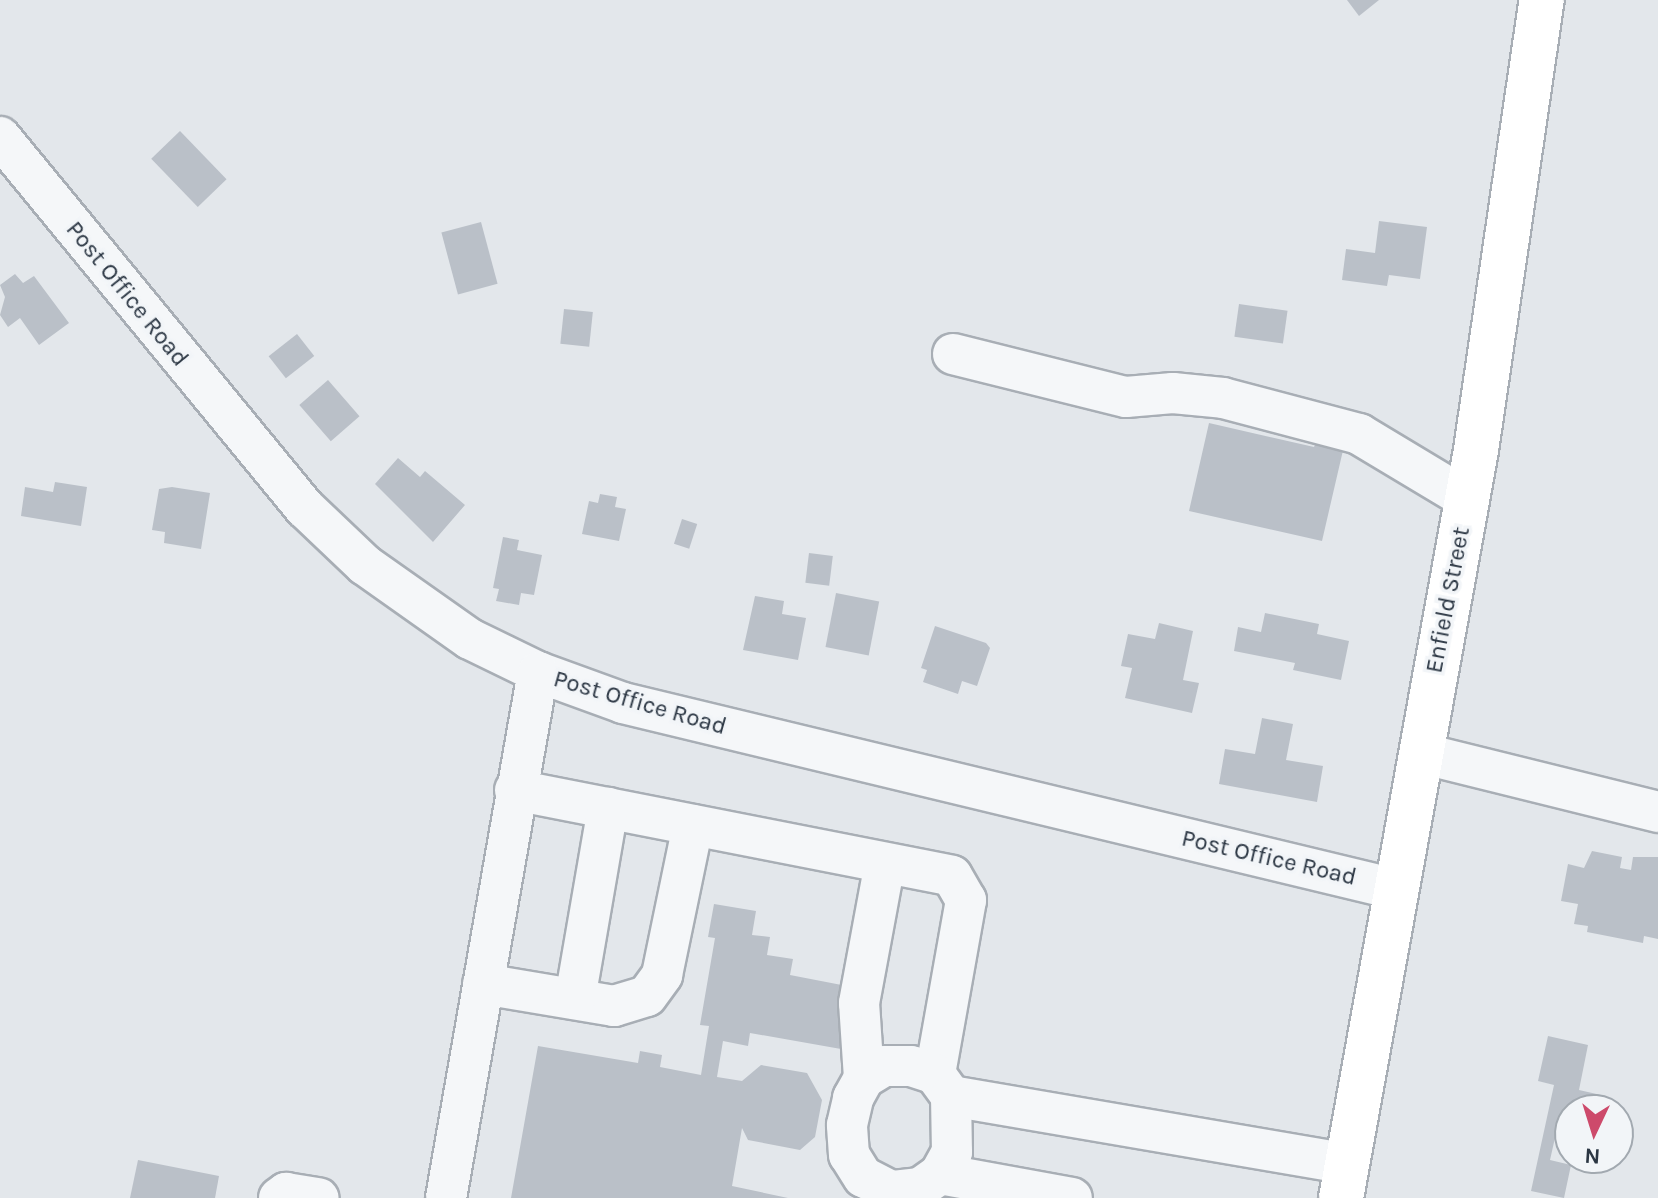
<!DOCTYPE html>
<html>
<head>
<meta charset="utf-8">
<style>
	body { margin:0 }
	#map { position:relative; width:1658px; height:1198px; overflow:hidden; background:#e3e7eb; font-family:Karla,sans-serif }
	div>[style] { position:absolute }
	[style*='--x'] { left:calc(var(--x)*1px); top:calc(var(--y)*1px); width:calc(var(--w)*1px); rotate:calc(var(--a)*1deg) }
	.building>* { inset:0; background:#bac0c8; transform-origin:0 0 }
	.roads { filter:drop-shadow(2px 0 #a8aeb5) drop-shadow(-2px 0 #a8aeb5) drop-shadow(0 2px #a8aeb5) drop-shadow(0 -2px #a8aeb5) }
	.minor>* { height:40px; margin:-20px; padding:0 20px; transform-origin:20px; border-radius:20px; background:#f5f7f9 }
	.major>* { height:44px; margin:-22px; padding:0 22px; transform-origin:22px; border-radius:22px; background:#fff }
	span { translate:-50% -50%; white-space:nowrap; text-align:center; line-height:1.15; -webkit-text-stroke:7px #f2f5f8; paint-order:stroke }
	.street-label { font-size:24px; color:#2b3643 }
	.north { position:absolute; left:1554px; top:1094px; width:80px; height:80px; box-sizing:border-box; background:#f2f5f8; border:2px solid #a2a9b0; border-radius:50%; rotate:184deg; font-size:22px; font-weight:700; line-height:32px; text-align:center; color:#2b3643 }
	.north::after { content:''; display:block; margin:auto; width:28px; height:36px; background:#cd4a6b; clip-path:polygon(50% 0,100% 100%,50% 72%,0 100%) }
</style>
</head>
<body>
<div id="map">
	<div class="building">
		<i style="clip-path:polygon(1347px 0,1379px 0,1359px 16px)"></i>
		<i style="left:180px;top:131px;width:67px;height:40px;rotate:46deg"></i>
		<i style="clip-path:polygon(1379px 221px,1427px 227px,1420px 279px,1389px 275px,1387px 286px,1342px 280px,1346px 249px,1375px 253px)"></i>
		<i style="left:481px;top:222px;width:64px;height:41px;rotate:75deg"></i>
		<i style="clip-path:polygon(15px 274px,23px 283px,34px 276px,69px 323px,39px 345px,20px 318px,8px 327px,0 315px,5px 297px,0 285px)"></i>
		<i style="left:1239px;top:304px;width:49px;height:33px;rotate:8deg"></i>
		<i style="left:564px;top:309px;width:29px;height:35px;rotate:6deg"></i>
		<i style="left:297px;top:334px;width:28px;height:36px;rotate:52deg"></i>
		<i style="left:328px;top:380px;width:48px;height:38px;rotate:49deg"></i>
		<i style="clip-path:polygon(1209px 423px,1314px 447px,1317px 440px,1344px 446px,1322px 541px,1189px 511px)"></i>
		<i style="clip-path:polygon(398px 458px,420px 477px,425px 471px,465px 505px,433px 542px,375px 484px)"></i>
		<i style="clip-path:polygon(55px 482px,87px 487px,81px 526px,21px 516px,25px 487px,53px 492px)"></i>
		<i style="clip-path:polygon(172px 487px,210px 493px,201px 549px,164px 543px,165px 532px,152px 530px,159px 489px)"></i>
		<i style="clip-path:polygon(600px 494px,617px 497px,615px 507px,626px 509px,619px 541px,582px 534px,589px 501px,598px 503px)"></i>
		<i style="left:682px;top:519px;width:16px;height:26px;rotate:18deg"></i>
		<i style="clip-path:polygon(503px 537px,519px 540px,517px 550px,542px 555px,534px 595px,521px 593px,519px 605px,496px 601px,499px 589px,493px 588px)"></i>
		<i style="left:809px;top:553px;width:24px;height:30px;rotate:7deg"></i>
		<i style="left:836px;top:593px;width:44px;height:55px;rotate:11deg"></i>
		<i style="clip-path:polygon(755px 596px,784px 601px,782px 614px,806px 618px,798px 660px,743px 650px)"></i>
		<i style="clip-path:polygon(1265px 613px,1319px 624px,1317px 634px,1349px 641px,1341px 680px,1293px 670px,1295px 663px,1234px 651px,1238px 627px,1261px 632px)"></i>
		<i style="clip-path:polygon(1159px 623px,1193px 631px,1183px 680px,1199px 683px,1192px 713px,1125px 698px,1132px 668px,1121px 666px,1128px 634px,1155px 639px)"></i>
		<i style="clip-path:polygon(935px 626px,986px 643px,990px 648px,977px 686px,962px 681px,958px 694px,923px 682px,927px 670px,921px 668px)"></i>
		<i style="clip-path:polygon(1262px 718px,1293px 724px,1286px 760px,1323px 766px,1317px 802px,1219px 784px,1225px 749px,1255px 754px)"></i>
		<i style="clip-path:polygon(1592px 851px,1622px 857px,1620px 868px,1631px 870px,1633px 857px,1658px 857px,1658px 939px,1644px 936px,1643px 943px,1587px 932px,1588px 926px,1574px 924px,1578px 904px,1561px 901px,1568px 864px,1584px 868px)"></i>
		<i style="clip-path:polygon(714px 904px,756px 911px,752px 935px,770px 937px,767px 955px,793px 959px,790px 975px,852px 987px,841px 1049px,750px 1033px,748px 1046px,723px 1041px,717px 1077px,742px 1081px,761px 1065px,807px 1073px,822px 1100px,815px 1137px,800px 1150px,748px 1140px,742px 1128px,732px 1186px,788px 1198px,511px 1198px,538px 1046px,638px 1063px,640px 1051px,662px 1055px,660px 1067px,701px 1075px,709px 1026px,700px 1025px,715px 938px,708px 937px)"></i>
		<i style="clip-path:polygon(1548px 1036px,1588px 1045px,1579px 1090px,1601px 1095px,1598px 1110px,1570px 1110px,1570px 1132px,1557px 1129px,1550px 1160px,1571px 1165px,1564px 1198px,1531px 1191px,1554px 1085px,1538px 1081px)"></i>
		<i style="clip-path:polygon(138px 1160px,219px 1176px,215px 1198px,130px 1198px)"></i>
	</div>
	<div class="roads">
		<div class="minor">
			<i style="--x:0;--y:137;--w:480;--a:50.6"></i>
			<i style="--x:305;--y:508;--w:83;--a:43.5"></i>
			<i style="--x:365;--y:565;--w:128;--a:35.2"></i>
			<i style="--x:470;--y:639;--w:76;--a:25.9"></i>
			<i style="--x:538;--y:672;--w:90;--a:20"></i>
			<i style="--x:623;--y:703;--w:794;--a:13.55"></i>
			<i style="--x:953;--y:354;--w:178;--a:14"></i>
			<i style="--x:1126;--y:397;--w:47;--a:-4.9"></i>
			<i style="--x:1173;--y:393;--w:50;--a:5.7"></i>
			<i style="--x:1223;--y:398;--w:141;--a:14.8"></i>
			<i style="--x:1359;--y:434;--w:126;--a:31"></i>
			<i style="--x:1420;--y:753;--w:245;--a:13.9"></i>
			<i style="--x:515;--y:790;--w:445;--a:11.1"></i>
			<i style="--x:952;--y:876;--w:28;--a:60"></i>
			<i style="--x:966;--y:900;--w:177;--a:100.1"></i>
			<i style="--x:483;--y:984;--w:133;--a:9.5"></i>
			<i style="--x:614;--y:1006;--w:34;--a:-17"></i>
			<i style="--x:647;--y:996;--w:26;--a:-54"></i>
			<i style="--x:662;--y:975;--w:153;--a:-78.3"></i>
			<i style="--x:575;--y:999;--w:194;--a:-80.2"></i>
			<i style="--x:884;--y:1066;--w:27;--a:0"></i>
			<i style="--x:911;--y:1066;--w:25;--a:18"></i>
			<i style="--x:935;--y:1074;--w:27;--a:54"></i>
			<i style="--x:951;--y:1096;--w:56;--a:89"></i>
			<i style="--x:952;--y:1152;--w:25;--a:119"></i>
			<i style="--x:940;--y:1174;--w:24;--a:145"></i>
			<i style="--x:920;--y:1188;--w:29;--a:174"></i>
			<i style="--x:891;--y:1191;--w:31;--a:-153"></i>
			<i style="--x:863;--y:1177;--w:26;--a:-122"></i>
			<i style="--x:849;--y:1155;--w:30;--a:-94"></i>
			<i style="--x:847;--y:1125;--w:28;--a:-77"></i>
			<i style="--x:853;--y:1098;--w:23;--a:-61"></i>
			<i style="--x:864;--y:1078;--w:23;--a:-31"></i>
			<i style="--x:864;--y:1078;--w:75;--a:-93.8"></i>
			<i style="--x:859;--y:1003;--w:142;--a:-79.5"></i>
			<i style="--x:951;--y:1096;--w:402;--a:9.7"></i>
			<i style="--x:940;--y:1174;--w:134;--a:10.3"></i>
			<i style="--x:279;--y:1198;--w:9;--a:-36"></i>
			<i style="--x:286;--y:1193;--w:33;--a:9"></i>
			<i style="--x:446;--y:1198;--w:534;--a:-80.08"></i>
		</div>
		<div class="major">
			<i style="--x:1341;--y:1198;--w:760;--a:-79.77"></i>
			<i style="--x:1476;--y:450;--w:455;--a:-81.7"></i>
		</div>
	</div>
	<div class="street-label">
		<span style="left:127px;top:294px;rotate:51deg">Post Office Road</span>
		<span style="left:1448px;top:600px;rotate:-79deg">Enfield Street</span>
		<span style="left:640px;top:703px;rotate:16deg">Post Office Road</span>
		<span style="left:1269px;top:858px;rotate:13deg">Post Office Road</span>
	</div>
	<div class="north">N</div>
</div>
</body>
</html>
